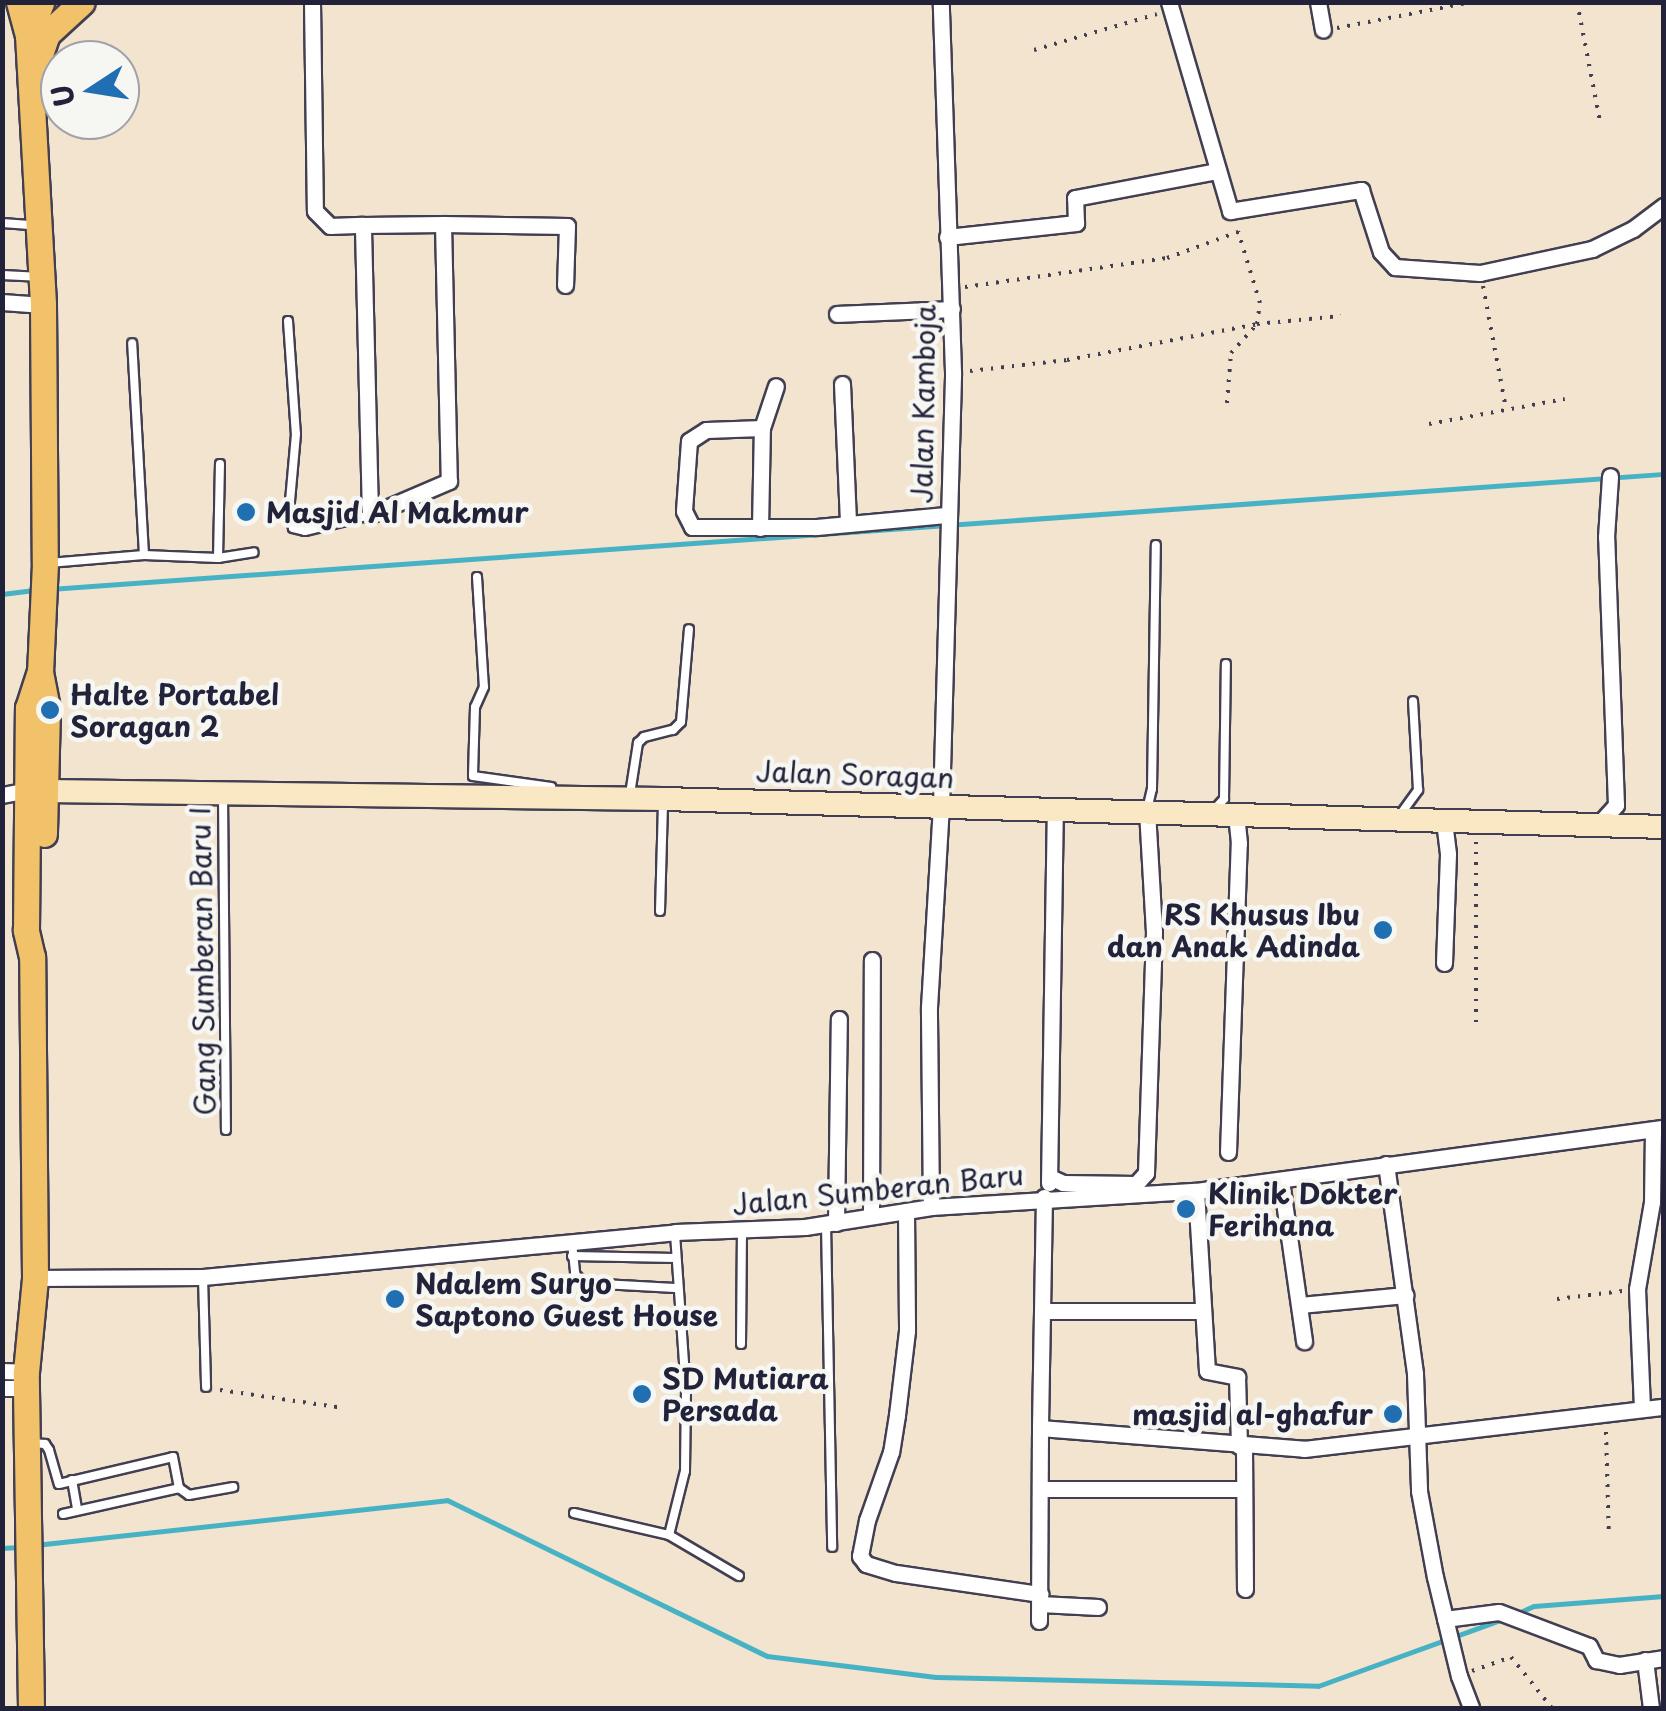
<!DOCTYPE html>
<html>
<head>
<meta charset="utf-8">
<style>
	body { margin:0 }
	#map { position:relative; width:1666px; height:1711px; overflow:hidden; background:#f3e4cf; font-family:"Playpen Sans",sans-serif }
	div>[style] { position:absolute }
	[style*='--x'] { left:calc(var(--x)*1px); top:calc(var(--y)*1px); width:calc(var(--w)*1px); rotate:calc(var(--a)*1deg) }
	.stream>* { height:5px; margin:-2.5px; padding:0 2.5px; transform-origin:2.5px; border-radius:2.5px; background:#48b2c5 }
	.path>* { height:4px; margin-top:-2px; transform-origin:0; background:repeating-linear-gradient(90deg,#413f51 0 2.5px,transparent 0 10.5px) }
	.roads { filter:drop-shadow(2px 0 #413f51) drop-shadow(-2px 0 #413f51) drop-shadow(0 2px #413f51) drop-shadow(0 -2px #413f51) }
	.lane>* { height:8px; margin:-4px; padding:0 4px; transform-origin:4px; border-radius:4px; background:#fff }
	.street>* { height:15px; margin:-7.5px; padding:0 7.5px; transform-origin:7.5px; border-radius:7.5px; background:#fff }
	.secondary>* { height:22px; margin:-11px; padding:0 11px; transform-origin:11px; border-radius:11px; background:#fae7c3 }
	.primary>* { height:25px; margin:-12.5px; padding:0 12.5px; transform-origin:12.5px; border-radius:12.5px; background:#f2c26a }
	.dots>* { width:28px; height:28px; translate:-50% -50%; box-sizing:border-box; border:5px solid #f6f6f2; border-radius:50% }
	span { translate:-50% -50%; white-space:nowrap; text-align:center; line-height:1.15; -webkit-text-stroke:9px #f6f6f2; paint-order:stroke }
	.street-label { font-size:28px; color:#22223b }
	.poi-label { font-size:28px; color:#22223b; font-weight:700 }
	.left { translate:0 -50%; text-align:left }
	.right { translate:-100% -50%; text-align:right }
	.frame { position:absolute; inset:0; border:5px solid #22223b; pointer-events:none }
	.north { position:absolute; left:40px; top:40px; width:100px; height:100px; box-sizing:border-box; background:#f6f6f2; border:2px solid #a1a1a9; border-radius:50%; rotate:258deg; font-size:28px; font-weight:700; line-height:40px; text-align:center; color:#22223b }
	.north::after { content:''; display:block; margin:auto; width:35px; height:45px; background:#1f6fb2; clip-path:polygon(50% 0,100% 100%,50% 72%,0 100%) }
</style>
</head>
<body>
<div id="map">
	<div class="stream">
		<i style="--x:50;--y:589;--w:1618;--a:-4.08"></i>
		<i style="--x:2;--y:594;--w:32;--a:-7"></i>
		<i style="--x:35;--y:1545;--w:414;--a:-6.2"></i>
		<i style="--x:447;--y:1500;--w:356;--a:26"></i>
		<i style="--x:767;--y:1656;--w:170;--a:7.1"></i>
		<i style="--x:936;--y:1677;--w:382;--a:1.3"></i>
		<i style="--x:1318;--y:1686;--w:197;--a:-19.9"></i>
		<i style="--x:2;--y:1548;--w:17;--a:-3"></i>
		<i style="--x:1518;--y:1613;--w:17;--a:-24"></i>
		<i style="--x:1534;--y:1606;--w:130;--a:-4.4"></i>
	</div>
	<div class="path">
		<i style="--x:1577;--y:2;--w:121;--a:79.1"></i>
		<i style="--x:1337;--y:28;--w:137;--a:-10.9"></i>
		<i style="--x:1034;--y:50;--w:128;--a:-16.3"></i>
		<i style="--x:1483;--y:286;--w:125;--a:79.4"></i>
		<i style="--x:965;--y:287;--w:204;--a:-8.2"></i>
		<i style="--x:1167;--y:258;--w:76;--a:-20.1"></i>
		<i style="--x:970;--y:371;--w:98;--a:-6.5"></i>
		<i style="--x:1067;--y:360;--w:193;--a:-10.7"></i>
		<i style="--x:1257;--y:324;--w:84;--a:-5.4"></i>
		<i style="--x:1227;--y:403;--w:50;--a:-85.4"></i>
		<i style="--x:1231;--y:353;--w:39;--a:-48"></i>
		<i style="--x:1257;--y:324;--w:21;--a:-82"></i>
		<i style="--x:1260;--y:303;--w:75;--a:-107"></i>
		<i style="--x:1429;--y:424;--w:138;--a:-10.4"></i>
		<i style="--x:1476;--y:1022;--w:180;--a:-90"></i>
		<i style="--x:1557;--y:1299;--w:66;--a:-6.9"></i>
		<i style="--x:220;--y:1390;--w:125;--a:8.3"></i>
		<i style="--x:1606;--y:1432;--w:105;--a:88.4"></i>
		<i style="--x:1472;--y:1671;--w:41;--a:-19.7"></i>
		<i style="--x:1511;--y:1657;--w:65;--a:51.2"></i>
	</div>
	<div class="roads">
		<div class="lane">
			<i style="--x:2;--y:223;--w:31;--a:4"></i>
			<i style="--x:2;--y:275;--w:35;--a:3"></i>
			<i style="--x:288;--y:321;--w:113;--a:86"></i>
			<i style="--x:296;--y:434;--w:78;--a:95.1"></i>
			<i style="--x:289;--y:512;--w:16;--a:76"></i>
			<i style="--x:293;--y:528;--w:12;--a:14"></i>
			<i style="--x:305;--y:531;--w:67;--a:-13.8"></i>
			<i style="--x:144;--y:555;--w:74;--a:2.3"></i>
			<i style="--x:218;--y:558;--w:36;--a:-9"></i>
			<i style="--x:218;--y:558;--w:94;--a:-88.8"></i>
			<i style="--x:49;--y:563;--w:95;--a:-4.8"></i>
			<i style="--x:144;--y:555;--w:212;--a:-93.2"></i>
			<i style="--x:477;--y:577;--w:110;--a:86.4"></i>
			<i style="--x:484;--y:687;--w:22;--a:114"></i>
			<i style="--x:475;--y:707;--w:69;--a:91.7"></i>
			<i style="--x:473;--y:776;--w:79;--a:8"></i>
			<i style="--x:630;--y:794;--w:52;--a:-81.1"></i>
			<i style="--x:638;--y:743;--w:8;--a:-45"></i>
			<i style="--x:644;--y:737;--w:30;--a:-14"></i>
			<i style="--x:673;--y:730;--w:11;--a:-45"></i>
			<i style="--x:681;--y:722;--w:93;--a:-85.1"></i>
			<i style="--x:223;--y:795;--w:335;--a:89.5"></i>
			<i style="--x:1147;--y:810;--w:22;--a:-77"></i>
			<i style="--x:1152;--y:789;--w:244;--a:-89.1"></i>
			<i style="--x:1214;--y:810;--w:15;--a:-48"></i>
			<i style="--x:1224;--y:799;--w:135;--a:-89.2"></i>
			<i style="--x:1400;--y:815;--w:31;--a:-54"></i>
			<i style="--x:1418;--y:790;--w:89;--a:-93.2"></i>
			<i style="--x:660;--y:911;--w:108;--a:-88.4"></i>
			<i style="--x:826;--y:1224;--w:323;--a:88.9"></i>
			<i style="--x:572;--y:1243;--w:31;--a:84"></i>
			<i style="--x:575;--y:1274;--w:13;--a:45"></i>
			<i style="--x:584;--y:1283;--w:91;--a:3.1"></i>
			<i style="--x:572;--y:1256;--w:103;--a:1.1"></i>
			<i style="--x:203;--y:1277;--w:110;--a:88.4"></i>
			<i style="--x:741;--y:1344;--w:115;--a:-89.5"></i>
			<i style="--x:32;--y:1443;--w:13;--a:4"></i>
			<i style="--x:45;--y:1444;--w:7;--a:56"></i>
			<i style="--x:49;--y:1450;--w:35;--a:74"></i>
			<i style="--x:59;--y:1484;--w:117;--a:-13.3"></i>
			<i style="--x:173;--y:1457;--w:32;--a:79"></i>
			<i style="--x:72;--y:1480;--w:28;--a:80"></i>
			<i style="--x:574;--y:1513;--w:98;--a:13"></i>
			<i style="--x:669;--y:1535;--w:81;--a:30.4"></i>
			<i style="--x:63;--y:1514;--w:119;--a:-12.6"></i>
			<i style="--x:179;--y:1488;--w:12;--a:35"></i>
			<i style="--x:189;--y:1495;--w:45;--a:-10.3"></i>
			<i style="--x:669;--y:1535;--w:66;--a:-76"></i>
			<i style="--x:685;--y:1471;--w:80;--a:-89.3"></i>
			<i style="--x:686;--y:1391;--w:159;--a:-94"></i>
		</div>
		<div class="street">
			<i style="--x:312;--y:2;--w:209;--a:89.2"></i>
			<i style="--x:315;--y:211;--w:21;--a:45"></i>
			<i style="--x:330;--y:226;--w:33;--a:-2"></i>
			<i style="--x:1169;--y:2;--w:218;--a:73.7"></i>
			<i style="--x:1230;--y:211;--w:133;--a:-9.1"></i>
			<i style="--x:1361;--y:190;--w:65;--a:72.1"></i>
			<i style="--x:1381;--y:252;--w:21;--a:47"></i>
			<i style="--x:1395;--y:267;--w:85;--a:4"></i>
			<i style="--x:1480;--y:273;--w:115;--a:-12.1"></i>
			<i style="--x:1592;--y:249;--w:46;--a:-26"></i>
			<i style="--x:1633;--y:229;--w:39;--a:-37"></i>
			<i style="--x:1318;--y:2;--w:28;--a:80"></i>
			<i style="--x:443;--y:224;--w:257;--a:88.7"></i>
			<i style="--x:449;--y:481;--w:86;--a:156.7"></i>
			<i style="--x:370;--y:515;--w:290;--a:-91.4"></i>
			<i style="--x:363;--y:225;--w:80;--a:-0.7"></i>
			<i style="--x:443;--y:224;--w:124;--a:0.9"></i>
			<i style="--x:567;--y:226;--w:59;--a:91.9"></i>
			<i style="--x:947;--y:237;--w:130;--a:-6.2"></i>
			<i style="--x:1076;--y:223;--w:25;--a:-92"></i>
			<i style="--x:1075;--y:198;--w:145;--a:-10.8"></i>
			<i style="--x:2;--y:302;--w:41;--a:4.2"></i>
			<i style="--x:837;--y:314;--w:115;--a:-2.5"></i>
			<i style="--x:842;--y:384;--w:140;--a:87.5"></i>
			<i style="--x:762;--y:428;--w:56;--a:178"></i>
			<i style="--x:706;--y:430;--w:20;--a:147"></i>
			<i style="--x:689;--y:441;--w:70;--a:94.1"></i>
			<i style="--x:684;--y:511;--w:18;--a:63"></i>
			<i style="--x:692;--y:527;--w:124;--a:0"></i>
			<i style="--x:816;--y:527;--w:131;--a:-5.3"></i>
			<i style="--x:760;--y:528;--w:100;--a:-88.9"></i>
			<i style="--x:762;--y:428;--w:44;--a:-71.6"></i>
			<i style="--x:2;--y:795;--w:26;--a:-11"></i>
			<i style="--x:1444;--y:821;--w:33;--a:83"></i>
			<i style="--x:1448;--y:854;--w:109;--a:92.1"></i>
			<i style="--x:1598;--y:825;--w:27;--a:-48"></i>
			<i style="--x:1616;--y:805;--w:268;--a:-92.1"></i>
			<i style="--x:1606;--y:537;--w:61;--a:-86.2"></i>
			<i style="--x:1228;--y:1152;--w:309;--a:-88"></i>
			<i style="--x:1239;--y:843;--w:28;--a:-96"></i>
			<i style="--x:1386;--y:1164;--w:212;--a:82.1"></i>
			<i style="--x:1415;--y:1374;--w:117;--a:88"></i>
			<i style="--x:1419;--y:1491;--w:87;--a:79.5"></i>
			<i style="--x:1435;--y:1577;--w:102;--a:76.4"></i>
			<i style="--x:1459;--y:1676;--w:34;--a:69"></i>
			<i style="--x:1050;--y:1177;--w:14;--a:25"></i>
			<i style="--x:1063;--y:1183;--w:73;--a:0.8"></i>
			<i style="--x:1136;--y:1184;--w:15;--a:-48"></i>
			<i style="--x:1146;--y:1173;--w:241;--a:-88.1"></i>
			<i style="--x:1154;--y:932;--w:120;--a:-93.3"></i>
			<i style="--x:1281;--y:1181;--w:162;--a:81.8"></i>
			<i style="--x:1049;--y:1183;--w:373;--a:-89.1"></i>
			<i style="--x:1196;--y:1191;--w:180;--a:86.5"></i>
			<i style="--x:1207;--y:1371;--w:31;--a:11"></i>
			<i style="--x:1237;--y:1377;--w:69;--a:88.3"></i>
			<i style="--x:1044;--y:1197;--w:231;--a:91"></i>
			<i style="--x:1040;--y:1428;--w:265;--a:4.5"></i>
			<i style="--x:1304;--y:1449;--w:362;--a:-6.7"></i>
			<i style="--x:931;--y:1207;--w:200;--a:-90.6"></i>
			<i style="--x:929;--y:1007;--w:201;--a:-86.6"></i>
			<i style="--x:941;--y:806;--w:434;--a:-88.4"></i>
			<i style="--x:953;--y:372;--w:370;--a:-91.9"></i>
			<i style="--x:906;--y:1211;--w:120;--a:89.5"></i>
			<i style="--x:907;--y:1331;--w:85;--a:96.8"></i>
			<i style="--x:897;--y:1415;--w:37;--a:99"></i>
			<i style="--x:891;--y:1452;--w:72;--a:109.4"></i>
			<i style="--x:867;--y:1520;--w:37;--a:101"></i>
			<i style="--x:860;--y:1556;--w:10;--a:53"></i>
			<i style="--x:866;--y:1564;--w:31;--a:17"></i>
			<i style="--x:896;--y:1573;--w:146;--a:8.3"></i>
			<i style="--x:871;--y:1216;--w:256;--a:-89.8"></i>
			<i style="--x:836;--y:1223;--w:204;--a:-89.2"></i>
			<i style="--x:35;--y:1278;--w:168;--a:-0.3"></i>
			<i style="--x:203;--y:1277;--w:474;--a:-5.4"></i>
			<i style="--x:675;--y:1232;--w:130;--a:-2.2"></i>
			<i style="--x:805;--y:1227;--w:128;--a:-9"></i>
			<i style="--x:931;--y:1207;--w:265;--a:-3.5"></i>
			<i style="--x:1196;--y:1191;--w:472;--a:-7.7"></i>
			<i style="--x:1300;--y:1305;--w:106;--a:-5.4"></i>
			<i style="--x:1042;--y:1311;--w:161;--a:0"></i>
			<i style="--x:2;--y:1371;--w:24;--a:2"></i>
			<i style="--x:2;--y:1388;--w:24;--a:0"></i>
			<i style="--x:1642;--y:1408;--w:119;--a:-92.4"></i>
			<i style="--x:1637;--y:1289;--w:88;--a:-80.2"></i>
			<i style="--x:1652;--y:1202;--w:72;--a:-89.2"></i>
			<i style="--x:1244;--y:1447;--w:142;--a:89.6"></i>
			<i style="--x:1040;--y:1489;--w:202;--a:0"></i>
			<i style="--x:1040;--y:1604;--w:58;--a:3"></i>
			<i style="--x:1445;--y:1619;--w:54;--a:-7.4"></i>
			<i style="--x:1499;--y:1612;--w:96;--a:20.7"></i>
			<i style="--x:1589;--y:1646;--w:16;--a:63"></i>
			<i style="--x:1596;--y:1660;--w:24;--a:12"></i>
			<i style="--x:1619;--y:1665;--w:46;--a:-8.8"></i>
			<i style="--x:1039;--y:1621;--w:193;--a:-89.7"></i>
			<i style="--x:1645;--y:1660;--w:48;--a:82.9"></i>
		</div>
		<div class="secondary">
			<i style="--x:46;--y:791;--w:617;--a:0.74"></i>
			<i style="--x:663;--y:799;--w:1001;--a:1.6"></i>
		</div>
		<div class="primary">
			<i style="--x:19;--y:2;--w:34;--a:75"></i>
			<i style="--x:28;--y:35;--w:270;--a:86.8"></i>
			<i style="--x:43;--y:305;--w:258;--a:89.6"></i>
			<i style="--x:45;--y:563;--w:109;--a:92.6"></i>
			<i style="--x:40;--y:672;--w:38;--a:79"></i>
			<i style="--x:47;--y:709;--w:125;--a:91.4"></i>
			<i style="--x:28;--y:35;--w:35;--a:-68"></i>
			<i style="--x:35;--y:69;--w:37;--a:-71"></i>
			<i style="--x:47;--y:34;--w:47;--a:-42.4"></i>
			<i style="--x:31;--y:1708;--w:336;--a:-90.9"></i>
			<i style="--x:26;--y:1372;--w:94;--a:-84.5"></i>
			<i style="--x:35;--y:1278;--w:321;--a:-90.5"></i>
			<i style="--x:32;--y:957;--w:28;--a:-103"></i>
			<i style="--x:26;--y:930;--w:222;--a:-89.5"></i>
			<i style="--x:28;--y:708;--w:38;--a:-72"></i>
		</div>
	</div>
	<div class="dots">
		<i style="left:246px;top:512px;background:#1f6fb2"></i>
		<i style="left:50px;top:710px;background:#1f6fb2"></i>
		<i style="left:1383px;top:930px;background:#1f6fb2"></i>
		<i style="left:1186px;top:1209px;background:#1f6fb2"></i>
		<i style="left:395px;top:1299px;background:#1f6fb2"></i>
		<i style="left:642px;top:1394px;background:#1f6fb2"></i>
		<i style="left:1393px;top:1414px;background:#1f6fb2"></i>
	</div>
	<div class="street-label">
		<span style="left:923px;top:404px;rotate:-89deg">Jalan Kamboja</span>
		<span style="left:855px;top:774px;rotate:2deg">Jalan Soragan</span>
		<span style="left:202px;top:961px;rotate:-91deg">Gang Sumberan Baru I</span>
		<span style="left:878px;top:1189px;rotate:-6deg">Jalan Sumberan Baru</span>
	</div>
	<div class="poi-label">
		<span class="left" style="left:266px;top:512px">Masjid Al Makmur</span>
		<span class="left" style="left:70px;top:710px">Halte Portabel<br>Soragan 2</span>
		<span class="right" style="left:1360px;top:930px">RS Khusus Ibu<br>dan Anak Adinda</span>
		<span class="left" style="left:1208px;top:1209px">Klinik Dokter<br>Ferihana</span>
		<span class="left" style="left:415px;top:1299px">Ndalem Suryo<br>Saptono Guest House</span>
		<span class="left" style="left:662px;top:1394px">SD Mutiara<br>Persada</span>
		<span class="right" style="left:1373px;top:1414px">masjid al-ghafur</span>
	</div>
	<div class="frame"></div>
	<div class="north">U</div>
</div>
</body>
</html>
